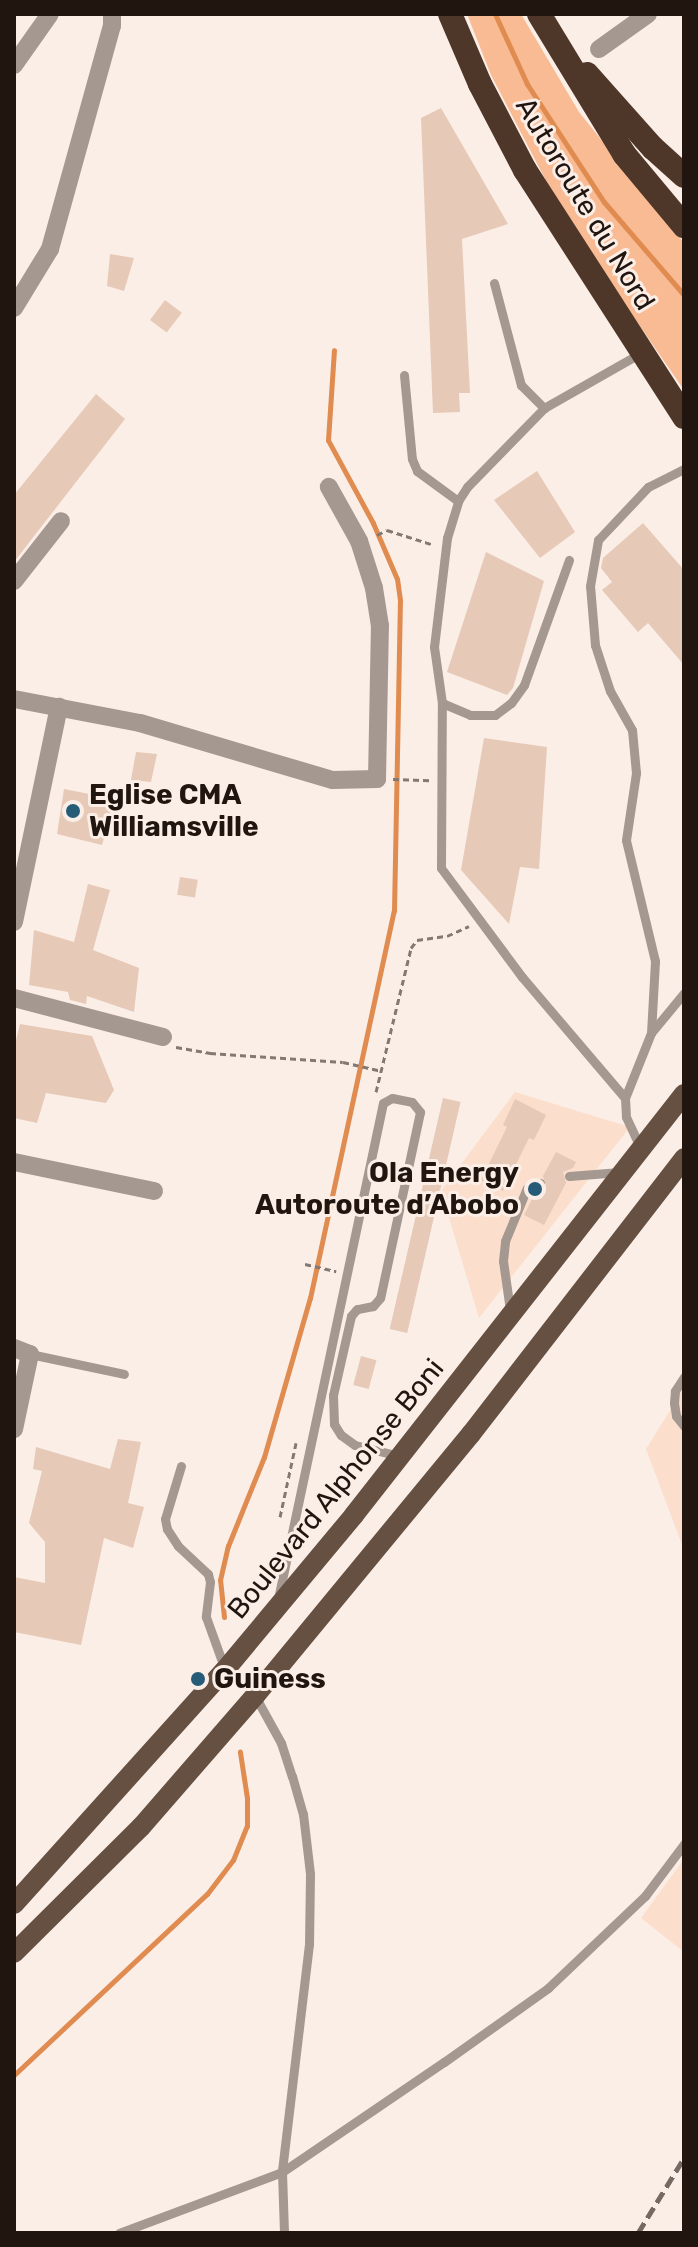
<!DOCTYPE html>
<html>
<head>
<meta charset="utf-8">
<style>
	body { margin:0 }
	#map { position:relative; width:698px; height:2247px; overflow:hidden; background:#faeee7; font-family:Rubik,sans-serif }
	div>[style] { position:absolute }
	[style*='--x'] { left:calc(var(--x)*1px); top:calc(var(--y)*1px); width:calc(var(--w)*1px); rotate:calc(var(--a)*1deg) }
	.built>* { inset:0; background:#fcdecc }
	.green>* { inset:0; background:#f9bb93 }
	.stream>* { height:5px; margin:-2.5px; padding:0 2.5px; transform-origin:2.5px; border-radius:2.5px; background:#e08b50 }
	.building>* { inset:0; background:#e7c9b7; transform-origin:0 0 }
	.path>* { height:3px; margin-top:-1.5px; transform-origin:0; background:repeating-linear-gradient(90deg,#847872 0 6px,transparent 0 10px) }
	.service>* { height:9px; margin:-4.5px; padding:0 4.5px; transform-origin:4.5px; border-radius:4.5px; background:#a49890 }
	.minor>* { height:18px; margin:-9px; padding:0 9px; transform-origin:9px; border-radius:9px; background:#a49890 }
	.primary>* { height:20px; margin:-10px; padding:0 10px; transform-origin:10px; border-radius:10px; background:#655042 }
	.motorway>* { height:24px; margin:-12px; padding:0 12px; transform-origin:12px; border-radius:12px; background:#4e3728 }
	.rail>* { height:5px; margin-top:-2.5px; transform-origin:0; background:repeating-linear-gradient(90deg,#756a63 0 12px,transparent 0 18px) }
	.dots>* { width:22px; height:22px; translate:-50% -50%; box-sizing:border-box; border:4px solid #faeee7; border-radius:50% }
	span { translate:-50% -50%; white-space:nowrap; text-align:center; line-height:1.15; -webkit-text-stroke:6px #faeee7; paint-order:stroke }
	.street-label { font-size:28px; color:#20150f }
	.poi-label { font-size:28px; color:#20150f; font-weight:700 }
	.left { translate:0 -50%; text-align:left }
	.right { translate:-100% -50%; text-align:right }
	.frame { position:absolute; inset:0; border:16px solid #20150f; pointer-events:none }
</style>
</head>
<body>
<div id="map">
	<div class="built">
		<i style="clip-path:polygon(515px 1092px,630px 1127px,479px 1318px,441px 1191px)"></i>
		<i style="clip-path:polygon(684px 1388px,684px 1550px,646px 1449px)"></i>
		<i style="clip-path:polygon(684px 1859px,684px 1952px,641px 1918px)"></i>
	</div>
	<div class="green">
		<i style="clip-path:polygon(467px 14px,521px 14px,579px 112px,684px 243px,684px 390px,566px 219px,491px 75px)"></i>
	</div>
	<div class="stream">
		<i style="--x:495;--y:14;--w:77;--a:65.4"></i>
		<i style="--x:527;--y:84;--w:141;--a:56.9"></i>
		<i style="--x:604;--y:202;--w:123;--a:49.3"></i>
		<i style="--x:224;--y:1617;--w:37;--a:-96"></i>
		<i style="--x:220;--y:1580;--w:35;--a:-77"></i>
		<i style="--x:228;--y:1546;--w:96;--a:-68"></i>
		<i style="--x:264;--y:1457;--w:166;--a:-73.9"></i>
		<i style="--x:310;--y:1298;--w:396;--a:-77.8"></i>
		<i style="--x:394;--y:911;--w:311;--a:-88.9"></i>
		<i style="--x:400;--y:600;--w:21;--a:-98"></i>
		<i style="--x:397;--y:579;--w:61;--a:-113.2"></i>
		<i style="--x:373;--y:523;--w:94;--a:-118.5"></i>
		<i style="--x:328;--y:440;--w:90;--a:-86.2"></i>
		<i style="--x:14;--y:2075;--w:265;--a:-43.2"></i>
		<i style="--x:207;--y:1894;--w:43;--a:-52.6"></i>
		<i style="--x:233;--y:1860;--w:37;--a:-68"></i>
		<i style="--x:247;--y:1826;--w:28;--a:-90"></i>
		<i style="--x:247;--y:1798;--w:47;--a:-98.7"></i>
	</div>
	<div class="building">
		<i style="clip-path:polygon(441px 108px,508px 224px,462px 239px,470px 393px,459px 393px,460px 412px,433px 413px,421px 118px)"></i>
		<i style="clip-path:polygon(110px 254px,134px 258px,124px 291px,107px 286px)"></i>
		<i style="left:165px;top:300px;width:21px;height:25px;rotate:37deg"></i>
		<i style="clip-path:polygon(96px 394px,125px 419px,14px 562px,14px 495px)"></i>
		<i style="clip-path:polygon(537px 471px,575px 532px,540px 558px,494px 500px)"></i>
		<i style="clip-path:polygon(643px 523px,684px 570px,684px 665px,648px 623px,638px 632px,602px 590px,612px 582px,601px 568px,603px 558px)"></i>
		<i style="clip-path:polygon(486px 552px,544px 581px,513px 688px,507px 695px,447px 672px)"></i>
		<i style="clip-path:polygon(484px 738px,547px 747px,539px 869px,520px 867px,509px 924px,461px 870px)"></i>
		<i style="clip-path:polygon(136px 752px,157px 754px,151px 782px,131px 780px)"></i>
		<i style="clip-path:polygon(64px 789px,115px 799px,102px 845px,57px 834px)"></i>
		<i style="left:180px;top:877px;width:18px;height:18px;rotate:9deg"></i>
		<i style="clip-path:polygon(88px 884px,110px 890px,93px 950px,139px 968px,134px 1012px,87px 996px,86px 1004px,70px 1000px,68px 992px,29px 985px,34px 930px,74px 942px)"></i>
		<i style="clip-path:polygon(20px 1024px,92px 1036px,114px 1090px,106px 1103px,46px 1093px,37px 1123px,14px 1118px,14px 1049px)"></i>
		<i style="left:443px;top:1098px;width:18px;height:237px;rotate:13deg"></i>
		<i style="clip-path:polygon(515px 1099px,546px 1115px,534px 1140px,529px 1138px,503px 1191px,481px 1180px,507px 1127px,503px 1125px)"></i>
		<i style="clip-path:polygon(556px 1152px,576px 1162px,573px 1168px,563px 1172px,566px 1183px,544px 1225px,524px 1215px,535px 1193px,546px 1187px,543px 1176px)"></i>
		<i style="left:361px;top:1356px;width:16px;height:30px;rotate:15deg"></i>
		<i style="clip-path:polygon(118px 1439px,141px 1442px,128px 1503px,144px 1507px,133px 1548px,104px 1538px,81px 1645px,14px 1632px,14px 1577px,45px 1583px,45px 1542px,29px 1523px,42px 1471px,33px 1469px,36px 1447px,110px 1469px)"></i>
	</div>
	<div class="path">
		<i style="--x:377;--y:535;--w:11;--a:-27"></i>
		<i style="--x:387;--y:530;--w:49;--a:17.7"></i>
		<i style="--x:393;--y:779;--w:37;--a:2"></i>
		<i style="--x:176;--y:1047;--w:35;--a:10"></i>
		<i style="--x:210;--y:1053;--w:133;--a:3.9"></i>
		<i style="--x:343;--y:1062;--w:40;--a:13"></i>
		<i style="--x:376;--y:1092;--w:148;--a:-76.3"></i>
		<i style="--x:411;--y:948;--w:10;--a:-53"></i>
		<i style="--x:417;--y:940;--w:30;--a:-8"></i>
		<i style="--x:447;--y:936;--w:24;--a:-24"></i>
		<i style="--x:305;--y:1264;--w:32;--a:13"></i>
		<i style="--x:280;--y:1517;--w:76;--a:-77.8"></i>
	</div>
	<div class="service">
		<i style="--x:494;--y:283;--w:106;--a:75.2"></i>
		<i style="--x:521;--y:385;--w:33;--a:45"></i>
		<i style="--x:404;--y:375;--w:84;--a:84.6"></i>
		<i style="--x:412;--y:459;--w:13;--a:67"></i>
		<i style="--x:417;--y:471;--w:51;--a:36.2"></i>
		<i style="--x:442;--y:703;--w:30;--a:23"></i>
		<i style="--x:470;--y:715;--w:25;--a:0"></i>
		<i style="--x:495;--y:715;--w:20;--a:-37"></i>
		<i style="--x:511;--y:703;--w:22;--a:-54"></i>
		<i style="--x:524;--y:685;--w:133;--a:-70.2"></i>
		<i style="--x:651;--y:1033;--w:52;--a:-50.5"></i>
		<i style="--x:625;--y:1098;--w:159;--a:-130.4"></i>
		<i style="--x:522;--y:977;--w:136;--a:-126.6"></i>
		<i style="--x:441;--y:868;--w:165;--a:-89.7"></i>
		<i style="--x:442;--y:703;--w:57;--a:-98.1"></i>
		<i style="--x:434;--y:647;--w:110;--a:-83.2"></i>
		<i style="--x:447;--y:538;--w:39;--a:-73"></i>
		<i style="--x:458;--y:501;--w:17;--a:-57"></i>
		<i style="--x:467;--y:487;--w:110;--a:-45.7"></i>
		<i style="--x:544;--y:408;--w:112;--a:-29.6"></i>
		<i style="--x:641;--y:1149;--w:35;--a:-115"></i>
		<i style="--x:626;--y:1117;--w:19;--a:-93"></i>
		<i style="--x:625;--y:1098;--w:70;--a:-68.2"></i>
		<i style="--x:651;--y:1033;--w:72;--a:-86.8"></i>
		<i style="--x:655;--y:961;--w:124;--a:-103.5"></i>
		<i style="--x:626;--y:840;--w:68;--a:-81.5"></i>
		<i style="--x:636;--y:773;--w:43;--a:-95.3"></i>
		<i style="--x:632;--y:730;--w:45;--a:-119.4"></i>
		<i style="--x:610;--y:691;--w:48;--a:-108.1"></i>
		<i style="--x:595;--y:645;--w:59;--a:-94.8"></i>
		<i style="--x:590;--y:586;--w:47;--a:-80.1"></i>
		<i style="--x:598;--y:540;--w:73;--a:-46.7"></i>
		<i style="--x:648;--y:487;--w:40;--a:-26.6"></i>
		<i style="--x:569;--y:1176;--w:51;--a:-4.5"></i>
		<i style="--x:510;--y:1310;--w:49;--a:-98.1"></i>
		<i style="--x:503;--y:1261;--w:20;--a:-84"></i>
		<i style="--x:505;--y:1241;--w:57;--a:-67.5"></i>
		<i style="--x:527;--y:1188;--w:14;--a:-21"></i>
		<i style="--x:30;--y:1354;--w:96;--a:12"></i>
		<i style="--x:684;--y:1377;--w:17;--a:123"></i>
		<i style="--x:675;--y:1391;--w:12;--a:95"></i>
		<i style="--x:674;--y:1403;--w:13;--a:81"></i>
		<i style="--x:676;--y:1416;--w:13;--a:51"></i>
		<i style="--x:181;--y:1466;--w:55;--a:106.8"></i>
		<i style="--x:165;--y:1519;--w:10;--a:79"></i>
		<i style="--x:167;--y:1529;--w:20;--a:57"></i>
		<i style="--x:178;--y:1546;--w:41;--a:43"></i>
		<i style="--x:208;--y:1574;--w:8;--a:76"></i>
		<i style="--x:210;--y:1582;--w:35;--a:97"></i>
		<i style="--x:206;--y:1617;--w:53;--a:70.2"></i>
		<i style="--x:278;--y:1599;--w:507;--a:-78.05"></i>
		<i style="--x:383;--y:1103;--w:10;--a:-29"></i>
		<i style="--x:392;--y:1098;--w:20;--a:11"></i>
		<i style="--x:412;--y:1102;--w:13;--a:51"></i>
		<i style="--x:420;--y:1112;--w:190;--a:102.1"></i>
		<i style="--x:380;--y:1298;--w:11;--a:131"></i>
		<i style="--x:373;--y:1306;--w:16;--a:169"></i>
		<i style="--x:357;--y:1309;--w:9;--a:131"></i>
		<i style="--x:351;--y:1316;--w:81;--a:102.8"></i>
		<i style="--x:333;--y:1395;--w:29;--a:88"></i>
		<i style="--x:334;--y:1424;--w:13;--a:58"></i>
		<i style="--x:341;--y:1435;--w:17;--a:36"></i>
		<i style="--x:355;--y:1445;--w:45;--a:14"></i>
		<i style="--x:255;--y:1696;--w:54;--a:61"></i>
		<i style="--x:281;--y:1743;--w:35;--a:72"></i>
		<i style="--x:292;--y:1776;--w:40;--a:74"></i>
		<i style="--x:303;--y:1814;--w:60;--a:83.3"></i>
		<i style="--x:310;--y:1874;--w:70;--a:90.8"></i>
		<i style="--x:309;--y:1944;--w:230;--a:96.8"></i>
		<i style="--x:282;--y:2172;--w:61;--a:88.1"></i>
		<i style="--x:119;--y:2233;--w:174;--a:-20.5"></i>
		<i style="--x:282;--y:2172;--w:196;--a:-34.2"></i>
		<i style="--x:444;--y:2062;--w:128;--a:-35.4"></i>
		<i style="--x:548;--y:1988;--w:134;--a:-43.5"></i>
		<i style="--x:645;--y:1896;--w:65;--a:-53.1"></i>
	</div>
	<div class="minor">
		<i style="--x:599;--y:49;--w:60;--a:-35.5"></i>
		<i style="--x:14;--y:65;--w:62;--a:-54.8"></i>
		<i style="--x:14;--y:308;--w:69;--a:-58.6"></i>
		<i style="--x:50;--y:249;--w:231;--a:-74.5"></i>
		<i style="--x:112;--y:26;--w:12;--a:-90"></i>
		<i style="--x:14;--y:581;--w:76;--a:-51.9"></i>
		<i style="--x:14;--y:699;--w:128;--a:10.8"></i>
		<i style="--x:140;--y:723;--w:201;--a:16.5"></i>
		<i style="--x:333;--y:780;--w:44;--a:-1.3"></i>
		<i style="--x:377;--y:779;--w:153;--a:-88.9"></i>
		<i style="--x:380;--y:626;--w:38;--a:-99"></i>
		<i style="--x:374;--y:588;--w:49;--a:-107.7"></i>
		<i style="--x:359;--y:541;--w:62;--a:-119.1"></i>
		<i style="--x:14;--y:922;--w:220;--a:-78.2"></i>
		<i style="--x:14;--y:998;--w:154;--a:14.7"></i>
		<i style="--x:14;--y:1162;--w:143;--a:11.7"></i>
		<i style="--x:14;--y:1348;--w:17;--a:21"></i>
		<i style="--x:30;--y:1354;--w:77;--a:102"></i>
	</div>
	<div class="primary">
		<i style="--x:14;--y:1904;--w:315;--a:-48"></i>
		<i style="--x:225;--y:1670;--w:202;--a:-50.2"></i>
		<i style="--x:354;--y:1515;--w:535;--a:-51.91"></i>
		<i style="--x:14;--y:1953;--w:179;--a:-44.8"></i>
		<i style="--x:141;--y:1827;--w:174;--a:-49"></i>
		<i style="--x:255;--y:1696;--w:340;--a:-50.5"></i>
		<i style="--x:471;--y:1434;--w:349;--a:-52.3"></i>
	</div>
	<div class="motorway">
		<i style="--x:450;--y:14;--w:76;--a:66.8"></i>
		<i style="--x:480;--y:84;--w:97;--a:62.4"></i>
		<i style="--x:525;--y:170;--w:294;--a:57.2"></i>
		<i style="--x:539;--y:14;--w:164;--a:58.7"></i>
		<i style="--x:624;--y:154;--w:94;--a:50.2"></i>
		<i style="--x:587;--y:74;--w:99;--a:48.3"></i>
		<i style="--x:653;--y:148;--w:42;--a:42.1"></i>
	</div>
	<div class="rail">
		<i style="--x:638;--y:2233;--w:88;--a:-58.5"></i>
	</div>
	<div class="dots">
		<i style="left:73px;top:811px;background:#265c78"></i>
		<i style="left:535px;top:1189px;background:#265c78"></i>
		<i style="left:198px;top:1679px;background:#265c78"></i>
	</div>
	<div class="street-label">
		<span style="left:585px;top:204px;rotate:59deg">Autoroute du Nord</span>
		<span style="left:336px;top:1489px;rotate:-51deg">Boulevard Alphonse Boni</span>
	</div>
	<div class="poi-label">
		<span class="left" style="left:89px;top:811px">Eglise CMA<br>Williamsville</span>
		<span class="right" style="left:519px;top:1189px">Ola Energy<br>Autoroute d’Abobo</span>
		<span class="left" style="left:214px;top:1679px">Guiness</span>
	</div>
	<div class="frame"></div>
</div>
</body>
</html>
